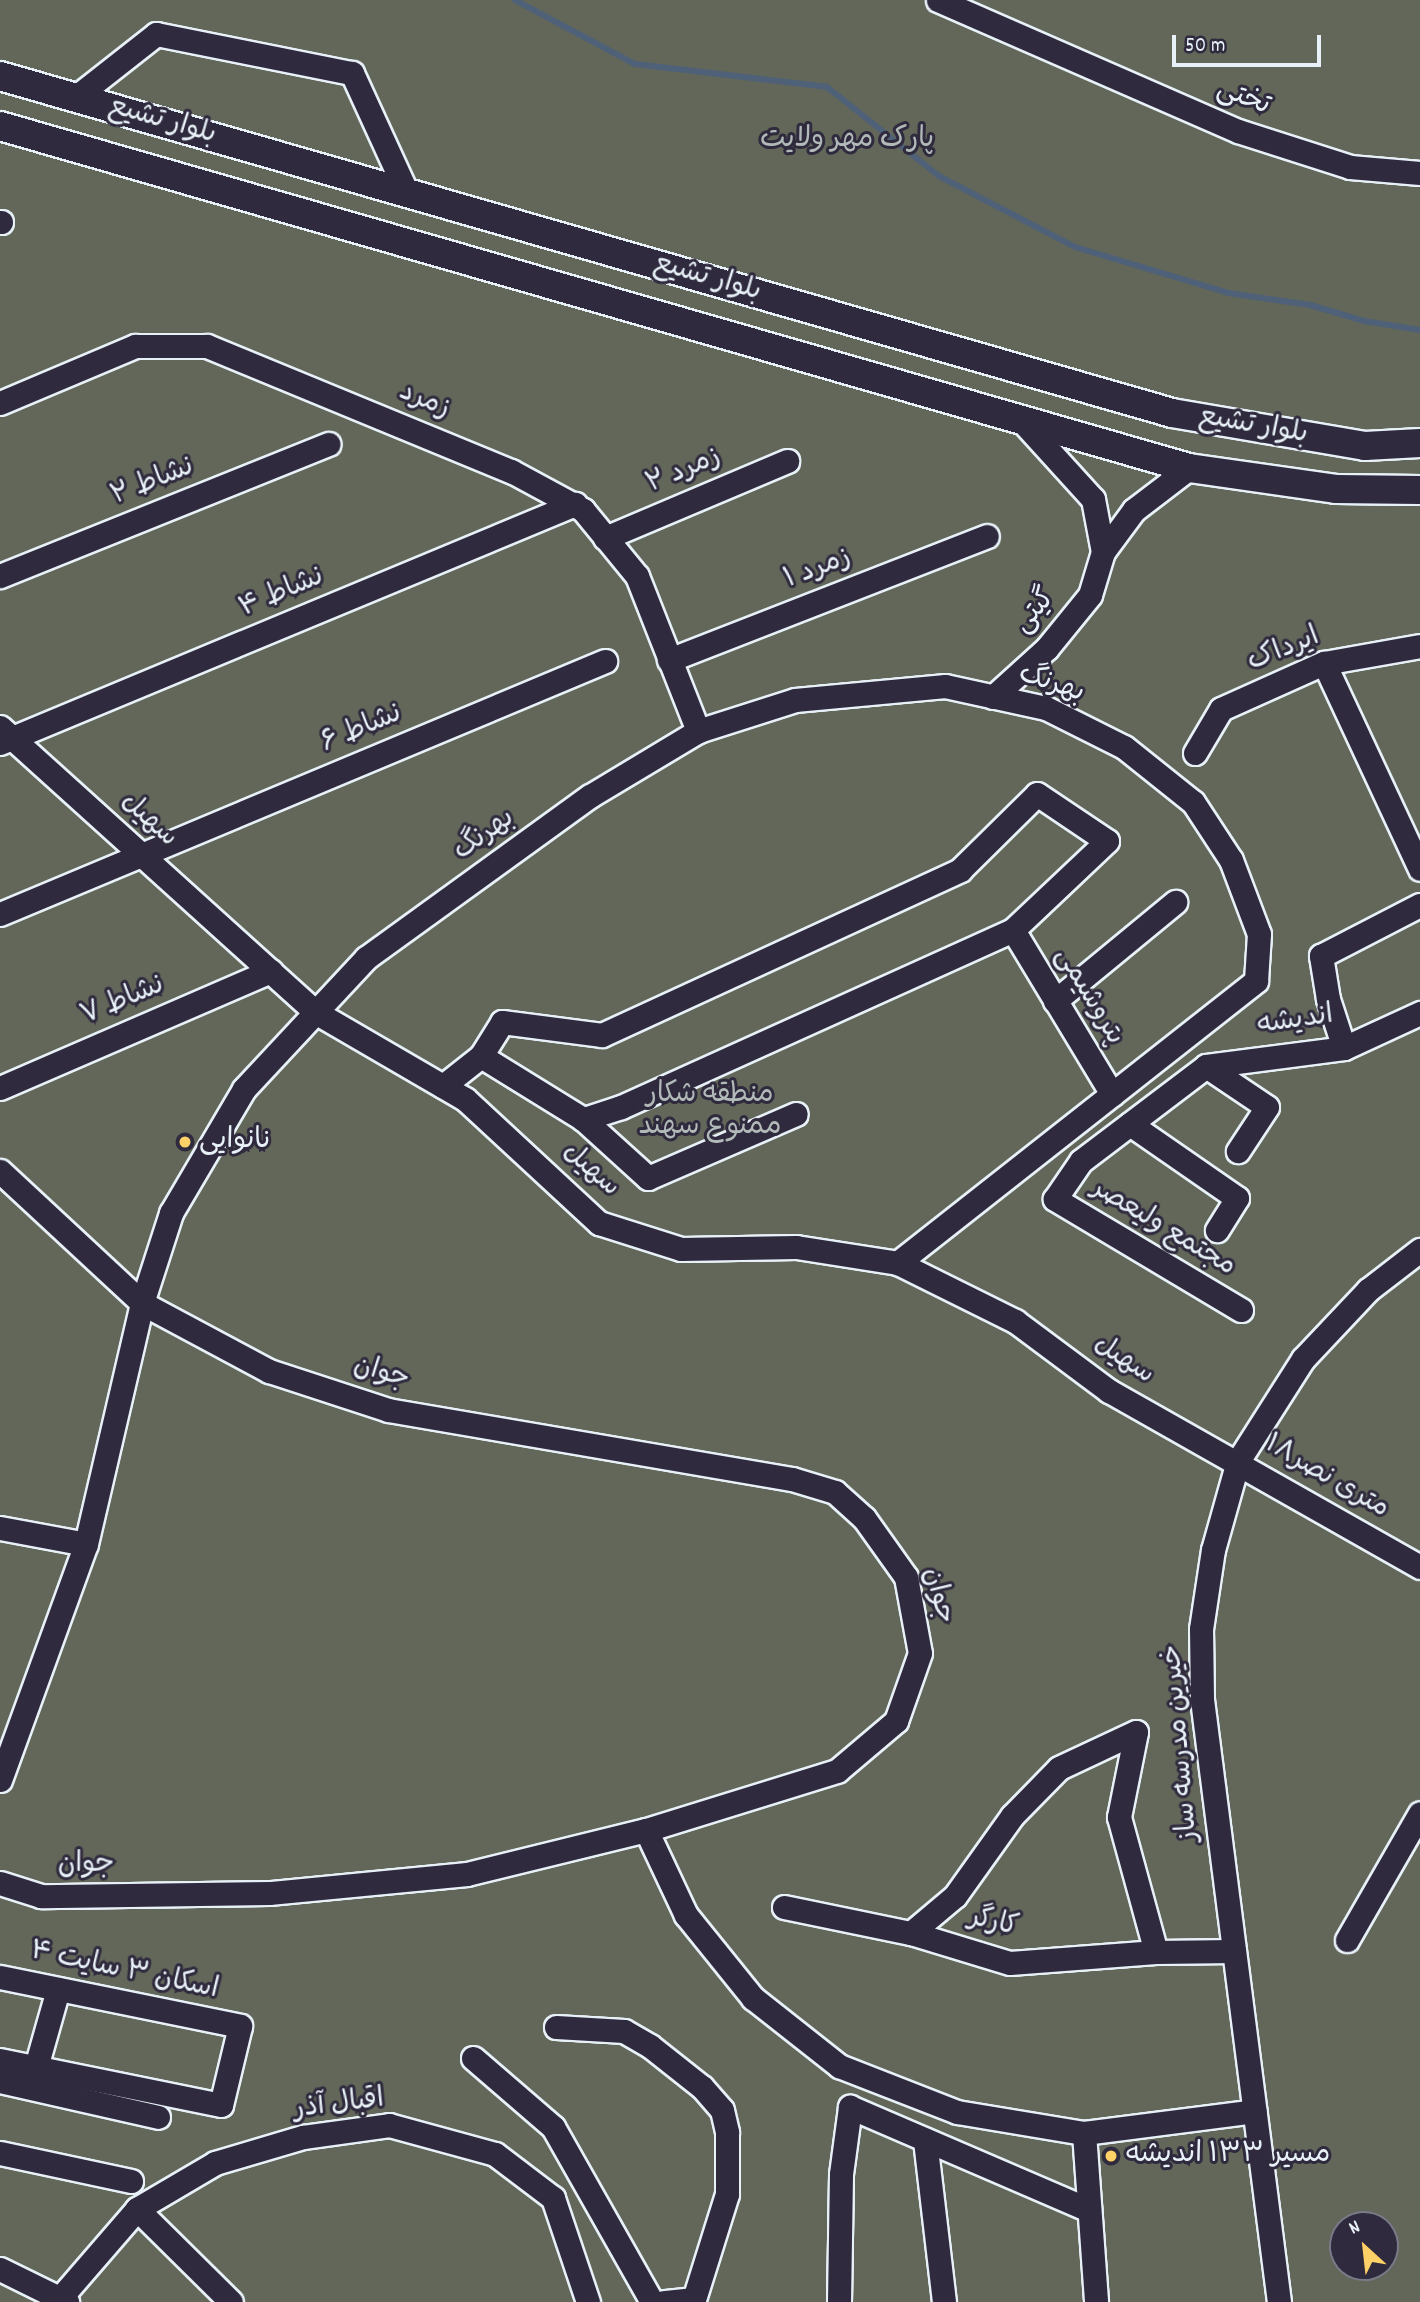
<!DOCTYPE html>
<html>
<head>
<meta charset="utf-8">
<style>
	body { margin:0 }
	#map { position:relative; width:1420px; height:2302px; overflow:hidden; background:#3c3449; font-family:Dekko,"Playpen Sans Arabic",sans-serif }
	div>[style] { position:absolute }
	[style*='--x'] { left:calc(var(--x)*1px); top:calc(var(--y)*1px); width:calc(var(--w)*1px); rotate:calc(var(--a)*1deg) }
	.green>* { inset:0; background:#62675a }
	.stream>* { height:6px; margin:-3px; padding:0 3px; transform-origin:3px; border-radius:3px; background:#4e6179 }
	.roads { filter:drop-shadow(2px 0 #e8f1f8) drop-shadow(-2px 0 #e8f1f8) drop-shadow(0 2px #e8f1f8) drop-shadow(0 -2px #e8f1f8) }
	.minor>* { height:23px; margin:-11.5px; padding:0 11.5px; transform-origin:11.5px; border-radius:11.5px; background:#2f2a3d }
	.major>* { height:28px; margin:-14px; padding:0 14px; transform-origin:14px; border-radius:14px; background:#2f2a3d }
	.dots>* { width:19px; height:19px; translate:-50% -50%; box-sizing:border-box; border:4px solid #2f2a3d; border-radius:50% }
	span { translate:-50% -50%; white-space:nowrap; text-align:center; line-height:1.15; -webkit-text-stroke:6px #2f2a3d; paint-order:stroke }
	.street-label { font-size:28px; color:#e8f1f8 }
	.park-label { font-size:28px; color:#b2bab9 }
	.poi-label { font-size:28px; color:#e8f1f8 }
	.left { translate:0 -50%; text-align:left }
	.north { position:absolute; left:1329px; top:2211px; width:70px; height:70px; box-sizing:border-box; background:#2f2a3d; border:2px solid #797a88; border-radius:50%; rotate:333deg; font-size:19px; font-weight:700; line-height:28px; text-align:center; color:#e8f1f8 }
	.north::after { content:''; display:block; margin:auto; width:24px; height:32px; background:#ffd166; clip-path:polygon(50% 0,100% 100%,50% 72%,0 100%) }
	.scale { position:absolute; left:1172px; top:35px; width:149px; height:32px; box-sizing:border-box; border:4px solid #e8f1f8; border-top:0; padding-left:9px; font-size:21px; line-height:24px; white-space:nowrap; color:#e8f1f8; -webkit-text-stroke:5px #2f2a3d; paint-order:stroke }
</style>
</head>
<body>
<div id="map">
	<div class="green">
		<i style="clip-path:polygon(evenodd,0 0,1420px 0,1420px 2302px,0 2302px,0 0,1343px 2225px,1385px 2225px,1385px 2267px,1343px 2267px,1343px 2225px)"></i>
	</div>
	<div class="stream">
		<i style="--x:515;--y:0;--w:136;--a:28.1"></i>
		<i style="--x:635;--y:64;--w:193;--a:6.8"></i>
		<i style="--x:827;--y:87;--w:143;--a:38.5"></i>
		<i style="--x:939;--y:176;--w:153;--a:27.6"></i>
		<i style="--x:1075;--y:247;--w:160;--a:16.7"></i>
		<i style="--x:1228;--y:293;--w:83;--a:8.3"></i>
		<i style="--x:1310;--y:305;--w:56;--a:16.5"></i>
		<i style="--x:1364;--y:321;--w:57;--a:9.1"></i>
	</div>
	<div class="roads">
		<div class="minor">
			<i style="--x:938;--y:0;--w:327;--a:23.6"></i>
			<i style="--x:1238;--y:131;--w:118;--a:17.8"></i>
			<i style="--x:1350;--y:167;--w:70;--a:4.9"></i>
			<i style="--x:76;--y:97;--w:102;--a:-38.2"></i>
			<i style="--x:156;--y:34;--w:200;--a:11.3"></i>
			<i style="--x:352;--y:73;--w:132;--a:65.4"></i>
			<i style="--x:0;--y:222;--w:1;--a:0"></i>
			<i style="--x:0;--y:403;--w:147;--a:-22.9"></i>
			<i style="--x:135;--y:346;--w:72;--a:0"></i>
			<i style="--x:207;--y:346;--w:329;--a:22.4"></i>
			<i style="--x:511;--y:471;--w:82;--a:28.4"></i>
			<i style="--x:583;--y:510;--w:85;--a:50.7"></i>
			<i style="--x:637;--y:576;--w:167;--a:68.5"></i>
			<i style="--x:1021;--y:420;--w:107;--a:47.7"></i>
			<i style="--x:1093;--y:499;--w:54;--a:79.3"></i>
			<i style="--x:1103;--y:552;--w:52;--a:-53.6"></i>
			<i style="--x:1134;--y:510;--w:69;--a:-37.4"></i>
			<i style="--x:605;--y:538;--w:198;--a:-22.9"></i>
			<i style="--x:0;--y:576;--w:354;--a:-21.9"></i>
			<i style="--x:669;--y:660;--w:341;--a:-21.3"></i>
			<i style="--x:1324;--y:663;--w:227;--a:65"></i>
			<i style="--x:993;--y:697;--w:73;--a:-42.2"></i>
			<i style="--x:1047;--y:648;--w:68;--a:-50.9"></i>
			<i style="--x:1090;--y:595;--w:45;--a:-73.2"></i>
			<i style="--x:0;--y:727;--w:427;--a:42.1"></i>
			<i style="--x:317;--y:1013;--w:171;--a:30.2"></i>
			<i style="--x:465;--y:1099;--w:183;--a:42.8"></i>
			<i style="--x:599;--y:1223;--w:86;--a:17.6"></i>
			<i style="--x:681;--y:1249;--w:115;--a:-1"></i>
			<i style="--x:796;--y:1247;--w:103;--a:8.9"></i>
			<i style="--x:898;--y:1263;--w:131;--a:26.4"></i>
			<i style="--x:1015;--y:1321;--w:117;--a:36.7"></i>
			<i style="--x:1109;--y:1391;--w:357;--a:29.5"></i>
			<i style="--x:0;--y:743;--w:623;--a:-22.57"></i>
			<i style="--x:1195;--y:753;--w:51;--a:-59.4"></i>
			<i style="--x:1221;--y:709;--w:113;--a:-24.1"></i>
			<i style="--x:1324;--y:663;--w:97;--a:-10"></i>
			<i style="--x:0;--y:914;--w:656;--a:-22.69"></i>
			<i style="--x:1013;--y:930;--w:192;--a:58.9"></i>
			<i style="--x:1055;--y:1001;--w:156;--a:-39.5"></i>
			<i style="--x:1344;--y:1048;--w:52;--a:-108.1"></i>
			<i style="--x:1328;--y:999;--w:44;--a:-99.2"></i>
			<i style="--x:1321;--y:956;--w:111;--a:-27.3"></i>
			<i style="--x:1206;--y:1066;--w:73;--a:33.9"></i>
			<i style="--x:1267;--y:1107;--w:53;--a:123.4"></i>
			<i style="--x:443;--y:1086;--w:48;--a:-38.3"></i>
			<i style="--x:481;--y:1056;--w:40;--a:-58"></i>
			<i style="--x:502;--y:1022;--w:101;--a:7.4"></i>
			<i style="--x:602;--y:1035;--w:394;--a:-24.7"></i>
			<i style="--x:960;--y:870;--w:108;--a:-44.6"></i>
			<i style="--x:1037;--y:794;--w:84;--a:33.9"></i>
			<i style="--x:1107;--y:841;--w:129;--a:136.6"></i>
			<i style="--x:1013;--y:930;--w:430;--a:155.7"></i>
			<i style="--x:621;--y:1107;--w:40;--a:162"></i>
			<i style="--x:583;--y:1119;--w:120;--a:-148.3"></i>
			<i style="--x:0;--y:1088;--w:295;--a:-23.4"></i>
			<i style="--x:583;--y:1119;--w:88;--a:42.2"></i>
			<i style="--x:648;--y:1178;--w:161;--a:-23.4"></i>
			<i style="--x:1130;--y:1124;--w:130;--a:34.7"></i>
			<i style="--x:1237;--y:1198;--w:38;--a:122"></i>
			<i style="--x:0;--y:1171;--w:194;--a:42.9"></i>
			<i style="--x:142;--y:1303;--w:144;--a:28.2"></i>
			<i style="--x:269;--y:1371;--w:125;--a:18.1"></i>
			<i style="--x:388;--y:1410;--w:410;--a:9.7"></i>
			<i style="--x:792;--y:1479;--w:45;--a:16.8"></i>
			<i style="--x:835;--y:1492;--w:39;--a:42"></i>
			<i style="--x:864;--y:1518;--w:72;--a:54.6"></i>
			<i style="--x:906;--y:1577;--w:77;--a:79.6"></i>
			<i style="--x:920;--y:1653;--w:72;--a:109.4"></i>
			<i style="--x:896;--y:1721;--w:77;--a:139.7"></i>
			<i style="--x:837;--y:1771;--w:200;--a:162.8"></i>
			<i style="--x:646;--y:1830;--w:184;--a:166.2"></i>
			<i style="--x:467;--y:1874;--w:199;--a:174.5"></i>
			<i style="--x:269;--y:1893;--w:228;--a:179.2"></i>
			<i style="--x:41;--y:1896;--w:43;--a:-162.4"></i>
			<i style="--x:1241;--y:1310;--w:217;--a:-149.2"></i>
			<i style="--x:1055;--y:1199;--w:46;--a:-55.6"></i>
			<i style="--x:1081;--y:1161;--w:157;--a:-37.2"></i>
			<i style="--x:1206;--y:1066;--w:139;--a:-7.4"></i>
			<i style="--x:1344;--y:1048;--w:84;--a:-24.7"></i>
			<i style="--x:0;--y:1528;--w:87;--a:10.5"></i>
			<i style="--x:0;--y:1780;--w:251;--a:-70"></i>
			<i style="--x:86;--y:1544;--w:247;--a:-76.9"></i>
			<i style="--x:142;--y:1303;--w:95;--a:-72.1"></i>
			<i style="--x:171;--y:1213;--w:144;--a:-59.5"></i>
			<i style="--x:244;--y:1089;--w:179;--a:-47"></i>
			<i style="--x:366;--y:958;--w:276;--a:-35.9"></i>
			<i style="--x:590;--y:796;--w:126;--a:-31"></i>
			<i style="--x:698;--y:731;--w:102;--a:-17.7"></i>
			<i style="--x:795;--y:700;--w:151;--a:-5.3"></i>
			<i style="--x:945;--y:686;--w:103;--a:12.3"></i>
			<i style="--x:1046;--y:708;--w:87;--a:26.6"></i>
			<i style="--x:1124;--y:747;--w:88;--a:38.6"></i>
			<i style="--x:1193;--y:802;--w:69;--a:56.8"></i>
			<i style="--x:1231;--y:860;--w:79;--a:69.3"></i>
			<i style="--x:1259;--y:934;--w:47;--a:93.7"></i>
			<i style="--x:1256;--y:981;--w:456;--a:141.8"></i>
			<i style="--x:646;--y:1830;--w:94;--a:64.8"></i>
			<i style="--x:686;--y:1915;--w:107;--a:51.1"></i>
			<i style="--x:753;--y:1998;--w:110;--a:38.3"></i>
			<i style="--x:839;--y:2066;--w:127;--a:21.3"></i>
			<i style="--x:957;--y:2112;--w:129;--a:9.4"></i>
			<i style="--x:1084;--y:2133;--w:172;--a:-7.3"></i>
			<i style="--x:784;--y:1907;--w:130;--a:11.6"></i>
			<i style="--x:911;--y:1933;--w:103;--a:16.9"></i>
			<i style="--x:1010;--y:1963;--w:146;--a:-4.3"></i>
			<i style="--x:1156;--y:1952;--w:78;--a:-0.7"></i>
			<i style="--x:911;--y:1933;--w:57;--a:-40.1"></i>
			<i style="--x:955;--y:1896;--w:98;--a:-54.5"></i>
			<i style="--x:1012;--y:1816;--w:67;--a:-45.6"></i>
			<i style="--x:1059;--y:1768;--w:85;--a:-25.1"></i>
			<i style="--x:1136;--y:1732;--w:87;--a:101.3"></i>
			<i style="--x:1119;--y:1817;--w:140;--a:74.7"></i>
			<i style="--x:1347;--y:1940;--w:146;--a:-60.1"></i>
			<i style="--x:0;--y:1977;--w:245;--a:11.5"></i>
			<i style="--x:240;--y:2026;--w:81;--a:103.5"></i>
			<i style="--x:221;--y:2105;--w:226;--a:-168.5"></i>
			<i style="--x:556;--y:2027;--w:68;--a:3.4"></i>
			<i style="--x:624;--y:2031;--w:30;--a:30"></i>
			<i style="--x:650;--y:2046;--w:66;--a:38.3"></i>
			<i style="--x:702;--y:2087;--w:30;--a:49"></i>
			<i style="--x:722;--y:2110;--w:23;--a:77"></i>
			<i style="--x:727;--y:2132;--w:62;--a:90"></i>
			<i style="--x:727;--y:2194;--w:110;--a:107.4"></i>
			<i style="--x:694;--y:2299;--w:31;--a:174"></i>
			<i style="--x:473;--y:2058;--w:106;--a:40.8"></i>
			<i style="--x:553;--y:2127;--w:201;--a:60.5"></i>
			<i style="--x:36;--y:2067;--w:81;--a:-74.2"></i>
			<i style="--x:0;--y:2081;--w:162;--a:12.8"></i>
			<i style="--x:1084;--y:2133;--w:169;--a:85.9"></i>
			<i style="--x:925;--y:2140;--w:163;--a:83.3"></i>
			<i style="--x:0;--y:2153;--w:134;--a:12.1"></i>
			<i style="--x:137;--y:2209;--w:132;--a:44.7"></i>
			<i style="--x:0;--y:2269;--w:75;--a:26.2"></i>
			<i style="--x:61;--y:2297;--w:116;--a:-49.2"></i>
			<i style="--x:137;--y:2209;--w:91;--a:-30.5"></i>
			<i style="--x:215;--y:2163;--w:92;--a:-16.5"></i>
			<i style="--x:303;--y:2137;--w:87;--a:-7.9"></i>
			<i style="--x:389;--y:2125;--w:110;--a:15.3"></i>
			<i style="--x:495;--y:2154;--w:73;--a:37.2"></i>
			<i style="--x:553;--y:2198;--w:110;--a:71.4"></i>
			<i style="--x:839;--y:2302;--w:128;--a:-89.1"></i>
			<i style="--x:841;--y:2174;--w:68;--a:-82.3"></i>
			<i style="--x:850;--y:2107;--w:260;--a:23.3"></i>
			<i style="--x:1279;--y:2302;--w:608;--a:-97.28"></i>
			<i style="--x:1202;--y:1699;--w:70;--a:-90.8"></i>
			<i style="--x:1201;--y:1629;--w:80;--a:-81.4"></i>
			<i style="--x:1213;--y:1550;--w:92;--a:-74.3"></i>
			<i style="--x:1238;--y:1461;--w:121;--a:-57.5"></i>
			<i style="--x:1303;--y:1359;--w:95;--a:-46.7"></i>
			<i style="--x:1368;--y:1290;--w:66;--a:-37.6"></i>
		</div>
		<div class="major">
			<i style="--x:0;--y:76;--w:1219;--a:16.04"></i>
			<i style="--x:1172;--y:413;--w:196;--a:9.7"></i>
			<i style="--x:1365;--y:446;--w:55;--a:-3.1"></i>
			<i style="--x:0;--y:126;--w:1237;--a:16.05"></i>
			<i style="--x:1189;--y:468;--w:148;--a:8.1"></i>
			<i style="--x:1336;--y:489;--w:84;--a:0.7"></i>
		</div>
	</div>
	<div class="dots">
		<i style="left:185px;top:1142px;background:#ffd166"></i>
		<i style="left:1111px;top:2156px;background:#ffd166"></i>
	</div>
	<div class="street-label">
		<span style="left:1243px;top:99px;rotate:21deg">تختی</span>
		<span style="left:162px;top:122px;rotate:16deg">بلوار تشیع</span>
		<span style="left:707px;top:279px;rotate:16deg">بلوار تشیع</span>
		<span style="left:424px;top:402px;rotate:23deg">زمرد</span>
		<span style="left:1253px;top:427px;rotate:10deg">بلوار تشیع</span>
		<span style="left:684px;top:472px;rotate:-23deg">زمرد ۲</span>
		<span style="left:153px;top:483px;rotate:-22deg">نشاط ۲</span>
		<span style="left:818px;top:570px;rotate:-21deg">زمرد ۱</span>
		<span style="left:282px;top:594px;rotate:-23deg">نشاط ۴</span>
		<span style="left:1036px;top:612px;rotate:-49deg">گیتی</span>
		<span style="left:1284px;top:651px;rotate:-22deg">ایرداک</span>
		<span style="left:1051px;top:685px;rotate:19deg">بهرنگ</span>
		<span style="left:362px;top:730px;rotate:-23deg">نشاط ۶</span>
		<span style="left:148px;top:821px;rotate:42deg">سهیل</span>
		<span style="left:485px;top:836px;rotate:-36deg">بهرنگ</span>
		<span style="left:1088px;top:997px;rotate:59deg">پتروشیمی</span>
		<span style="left:123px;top:1002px;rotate:-23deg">نشاط ۷</span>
		<span style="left:1295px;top:1022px;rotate:-8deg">اندیشه</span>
		<span style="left:590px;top:1171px;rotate:41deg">سهیل</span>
		<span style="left:1163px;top:1229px;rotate:31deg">مجتمع ولیعصر</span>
		<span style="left:1123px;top:1361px;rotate:33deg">سهیل</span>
		<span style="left:381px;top:1374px;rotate:16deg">جوان</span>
		<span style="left:1326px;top:1478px;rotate:30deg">۱۸متری نصر</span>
		<span style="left:937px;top:1596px;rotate:75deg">جوان</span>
		<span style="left:1182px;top:1743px;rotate:-95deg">خیرین مدرسه ساز</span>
		<span style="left:86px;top:1866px;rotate:-1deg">جوان</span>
		<span style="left:993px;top:1924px;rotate:13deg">کارگر</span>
		<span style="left:124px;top:1972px;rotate:12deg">اسکان ۳ سایت ۴</span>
		<span style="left:339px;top:2106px;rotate:-7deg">اقبال آذر</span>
	</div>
	<div class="park-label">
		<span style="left:847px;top:141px">پارک مهر ولایت</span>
		<span style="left:710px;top:1112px">منطقه شکار<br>ممنوع سهند</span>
	</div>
	<div class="poi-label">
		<span class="left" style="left:199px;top:1142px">نانوایی</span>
		<span class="left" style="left:1125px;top:2156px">مسیر ۱۳۳ اندیشه</span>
	</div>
	<div class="north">N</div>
	<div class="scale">50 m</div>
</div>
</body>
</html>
